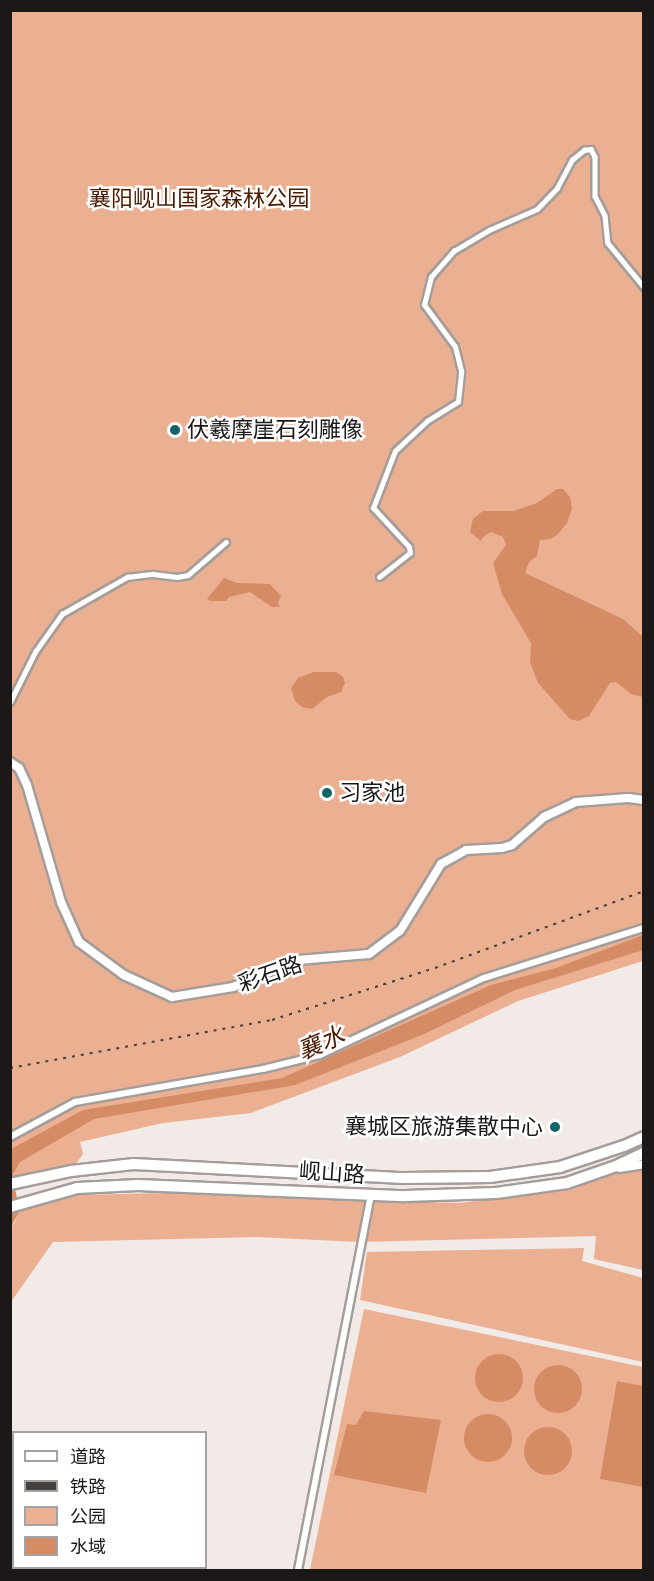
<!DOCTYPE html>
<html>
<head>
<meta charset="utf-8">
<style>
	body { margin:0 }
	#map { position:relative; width:654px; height:1581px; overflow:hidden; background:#f1eae6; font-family:Jost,"Noto Sans SC",sans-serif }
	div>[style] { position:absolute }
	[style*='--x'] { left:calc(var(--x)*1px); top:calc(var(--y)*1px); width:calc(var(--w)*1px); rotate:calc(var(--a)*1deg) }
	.green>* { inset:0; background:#ebaf91 }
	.water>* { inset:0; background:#d58b64 }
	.round { border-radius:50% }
	.roads { filter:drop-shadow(2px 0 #a49d9a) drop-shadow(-2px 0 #a49d9a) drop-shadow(0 2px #a49d9a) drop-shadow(0 -2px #a49d9a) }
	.pedestrian>* { height:4.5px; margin:-2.25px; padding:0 2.25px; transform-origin:2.25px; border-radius:2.25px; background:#fff }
	.minor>* { height:6px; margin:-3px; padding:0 3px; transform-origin:3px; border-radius:3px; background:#fff }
	.tertiary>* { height:8px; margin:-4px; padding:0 4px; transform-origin:4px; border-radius:4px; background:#fff }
	.primary>* { height:10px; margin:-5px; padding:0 5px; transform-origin:5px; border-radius:5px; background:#fff }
	.trunk>* { height:10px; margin:-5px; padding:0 5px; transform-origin:5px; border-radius:5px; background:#fff }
	.rail>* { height:2px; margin-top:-1px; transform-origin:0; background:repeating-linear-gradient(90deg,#44413f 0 3px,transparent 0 9px) }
	.dots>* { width:16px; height:16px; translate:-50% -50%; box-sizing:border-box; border:3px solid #fff; border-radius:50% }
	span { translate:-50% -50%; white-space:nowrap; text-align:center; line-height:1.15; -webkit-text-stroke:5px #fff; paint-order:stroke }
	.park-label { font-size:22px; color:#4a1b00 }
	.poi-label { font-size:22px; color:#1b1817 }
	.left { translate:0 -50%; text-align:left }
	.right { translate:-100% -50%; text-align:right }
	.street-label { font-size:22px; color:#1b1817 }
	.water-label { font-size:24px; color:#491a00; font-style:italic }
	.frame { position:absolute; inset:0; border:12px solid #1b1817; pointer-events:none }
	.legend { position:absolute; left:12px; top:1431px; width:195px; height:138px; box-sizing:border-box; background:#fff; border:2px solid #a4a3a2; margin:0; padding:8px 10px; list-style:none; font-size:18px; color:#1b1817 }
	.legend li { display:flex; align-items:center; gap:12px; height:30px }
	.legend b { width:30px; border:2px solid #a4a3a2 }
</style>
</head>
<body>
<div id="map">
	<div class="green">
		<i style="clip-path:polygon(11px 11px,643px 11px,643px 961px,518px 1001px,400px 1057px,251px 1113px,163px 1123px,80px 1142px,83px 1154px,71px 1171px,11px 1184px)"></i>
		<i style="clip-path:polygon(643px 1158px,643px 1270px,594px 1259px,596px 1236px,359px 1242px,257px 1237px,53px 1242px,11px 1302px,11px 1227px,15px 1222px,18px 1209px,77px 1195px,164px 1193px,459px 1203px,571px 1190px)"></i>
		<i style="clip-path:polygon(584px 1248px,582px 1261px,643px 1278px,643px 1362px,360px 1300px,367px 1252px)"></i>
		<i style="clip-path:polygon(364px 1309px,643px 1367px,643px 1570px,310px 1570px)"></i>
		<i style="clip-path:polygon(10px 1511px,13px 1512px,14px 1568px,134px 1568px,141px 1570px,11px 1570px)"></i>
	</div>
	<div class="water">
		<i style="clip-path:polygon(557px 489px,563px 489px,570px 497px,572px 508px,567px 523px,558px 534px,551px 539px,540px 540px,537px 556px,529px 562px,525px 573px,623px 619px,643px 637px,643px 697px,631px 694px,616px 682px,610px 683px,589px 716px,578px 721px,570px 719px,538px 683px,530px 662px,531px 643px,502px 594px,493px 563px,506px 545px,503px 537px,491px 532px,483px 537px,481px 541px,470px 532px,473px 519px,483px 511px,514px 511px,537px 503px)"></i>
		<i style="clip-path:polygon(224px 578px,237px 583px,270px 584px,281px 596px,278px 603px,280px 607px,272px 607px,250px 592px,229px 597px,226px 601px,210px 601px,207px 599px)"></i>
		<i style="clip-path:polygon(314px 672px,336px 672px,343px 677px,345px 683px,341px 692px,327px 697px,312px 709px,302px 707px,295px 701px,291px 688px,298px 678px)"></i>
		<i style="clip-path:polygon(643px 935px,643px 950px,515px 990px,422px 1035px,295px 1085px,94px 1119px,20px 1162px,13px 1174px,19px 1212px,11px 1227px,11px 1149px,83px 1110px,282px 1078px,491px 985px,556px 968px)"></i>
		<i class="round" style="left:475px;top:1354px;width:48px;height:48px"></i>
		<i class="round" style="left:534px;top:1365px;width:48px;height:48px"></i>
		<i style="clip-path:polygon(617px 1381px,643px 1386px,643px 1487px,600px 1479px)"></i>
		<i style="clip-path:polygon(364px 1411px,441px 1420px,426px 1493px,334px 1475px,347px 1424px,356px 1425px)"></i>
		<i class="round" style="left:464px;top:1414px;width:48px;height:48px"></i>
		<i class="round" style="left:524px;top:1427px;width:48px;height:48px"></i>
	</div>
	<div class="roads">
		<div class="pedestrian">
			<i style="--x:379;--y:577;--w:39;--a:-38"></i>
			<i style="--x:410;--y:553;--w:6;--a:-99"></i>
			<i style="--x:409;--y:547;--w:53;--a:-132.7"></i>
			<i style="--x:373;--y:508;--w:61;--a:-68.9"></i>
			<i style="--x:395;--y:451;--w:44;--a:-43.2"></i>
			<i style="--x:427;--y:421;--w:36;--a:-32"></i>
			<i style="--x:458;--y:402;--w:31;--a:-84"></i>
			<i style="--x:461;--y:371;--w:25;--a:-104"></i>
			<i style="--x:455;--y:347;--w:52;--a:-126.4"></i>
			<i style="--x:424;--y:305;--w:29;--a:-76"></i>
			<i style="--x:431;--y:277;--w:35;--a:-49"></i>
			<i style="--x:454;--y:251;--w:41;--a:-31"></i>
			<i style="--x:489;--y:230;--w:52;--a:-23.6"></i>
			<i style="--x:537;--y:209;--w:29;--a:-46"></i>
			<i style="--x:557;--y:188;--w:32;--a:-62"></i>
			<i style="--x:572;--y:160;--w:16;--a:-40"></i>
			<i style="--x:584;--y:150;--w:7;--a:-8"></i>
			<i style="--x:591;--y:149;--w:9;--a:63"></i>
			<i style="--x:595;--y:157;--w:39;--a:90"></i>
			<i style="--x:595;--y:196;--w:22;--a:63"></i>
			<i style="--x:605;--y:216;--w:27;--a:84"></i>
			<i style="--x:608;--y:243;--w:57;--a:50.7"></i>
			<i style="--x:10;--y:702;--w:56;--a:-63.4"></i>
			<i style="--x:35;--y:652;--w:47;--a:-54.6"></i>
			<i style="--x:62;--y:614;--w:75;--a:-29.6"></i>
			<i style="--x:127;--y:577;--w:26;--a:-7"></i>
			<i style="--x:153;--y:574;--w:24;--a:7"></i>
			<i style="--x:177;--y:577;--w:11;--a:-10"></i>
			<i style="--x:188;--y:575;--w:50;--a:-41"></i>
		</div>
		<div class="minor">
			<i style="--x:10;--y:1137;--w:74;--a:-28.3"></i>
			<i style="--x:75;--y:1102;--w:191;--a:-10"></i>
			<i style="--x:263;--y:1069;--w:59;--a:-13.8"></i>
			<i style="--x:320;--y:1055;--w:181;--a:-25.2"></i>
			<i style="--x:484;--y:978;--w:168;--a:-17.4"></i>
			<i style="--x:298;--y:1570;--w:382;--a:-79"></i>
		</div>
		<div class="tertiary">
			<i style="--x:10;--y:762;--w:11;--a:34"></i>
			<i style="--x:19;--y:768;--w:19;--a:65"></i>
			<i style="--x:27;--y:785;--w:122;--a:73.8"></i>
			<i style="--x:61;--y:902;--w:44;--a:65.8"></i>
			<i style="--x:79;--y:942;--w:56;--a:36.3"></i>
			<i style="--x:124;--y:975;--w:53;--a:24.6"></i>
			<i style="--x:172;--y:997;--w:62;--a:-9.3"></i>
			<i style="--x:233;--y:987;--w:70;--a:-22.6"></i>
			<i style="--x:298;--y:960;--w:71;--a:-4.8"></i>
			<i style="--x:369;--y:954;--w:39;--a:-37"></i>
			<i style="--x:400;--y:931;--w:79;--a:-58.5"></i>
			<i style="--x:441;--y:864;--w:29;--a:-29"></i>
			<i style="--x:466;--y:850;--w:36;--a:-3"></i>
			<i style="--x:502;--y:848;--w:10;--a:-17"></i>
			<i style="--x:512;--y:845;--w:43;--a:-41.2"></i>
			<i style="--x:544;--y:817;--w:35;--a:-25"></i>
			<i style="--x:576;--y:802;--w:52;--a:-4.4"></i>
			<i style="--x:628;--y:798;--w:16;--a:7"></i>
			<i style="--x:620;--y:1168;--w:24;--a:-9"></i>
		</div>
		<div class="primary">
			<i style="--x:10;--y:1494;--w:4;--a:14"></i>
			<i style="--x:10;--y:1511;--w:4;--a:14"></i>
			<i style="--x:134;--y:1568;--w:7;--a:16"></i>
			<i style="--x:173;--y:1568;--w:7;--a:16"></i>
		</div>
		<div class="trunk">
			<i style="--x:10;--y:1184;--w:62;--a:-12"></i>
			<i style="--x:71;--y:1171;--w:63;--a:-6.3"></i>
			<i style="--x:134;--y:1164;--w:270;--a:3"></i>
			<i style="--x:404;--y:1178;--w:86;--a:-0.7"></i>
			<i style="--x:490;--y:1177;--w:71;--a:-8.1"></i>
			<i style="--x:560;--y:1167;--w:67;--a:-18.2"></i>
			<i style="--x:624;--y:1146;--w:22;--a:-24"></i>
			<i style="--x:10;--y:1207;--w:70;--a:-15.8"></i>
			<i style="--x:77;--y:1188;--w:61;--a:-2.8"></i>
			<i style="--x:138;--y:1185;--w:267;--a:2.4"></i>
			<i style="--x:405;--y:1196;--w:91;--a:-1.9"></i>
			<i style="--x:496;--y:1193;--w:72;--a:-8"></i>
			<i style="--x:567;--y:1183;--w:52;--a:-19.1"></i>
			<i style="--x:616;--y:1166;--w:31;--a:-25"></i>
		</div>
	</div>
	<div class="rail">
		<i style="--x:10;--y:1068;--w:266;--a:-10.4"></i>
		<i style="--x:272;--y:1020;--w:171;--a:-17.7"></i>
		<i style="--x:435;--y:968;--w:223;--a:-20.2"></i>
	</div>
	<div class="dots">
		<i style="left:175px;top:430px;background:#146466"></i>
		<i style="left:327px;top:793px;background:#146466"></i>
		<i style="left:555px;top:1127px;background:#146466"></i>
	</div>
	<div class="park-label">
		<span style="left:199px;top:199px">襄阳岘山国家森林公园</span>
	</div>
	<div class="poi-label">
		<span class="left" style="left:187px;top:430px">伏羲摩崖石刻雕像</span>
		<span class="left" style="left:339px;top:793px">习家池</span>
		<span class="right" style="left:543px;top:1127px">襄城区旅游集散中心</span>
	</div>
	<div class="street-label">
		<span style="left:270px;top:974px;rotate:-19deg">彩石路</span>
		<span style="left:332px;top:1173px;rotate:4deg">岘山路</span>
	</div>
	<div class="water-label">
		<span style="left:321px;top:1043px;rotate:-23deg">襄水</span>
	</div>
	<div class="frame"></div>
	<ul class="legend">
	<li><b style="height:8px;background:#fff"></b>道路</li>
	<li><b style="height:8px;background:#44413f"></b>铁路</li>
	<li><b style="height:16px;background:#ebaf91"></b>公园</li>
	<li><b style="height:16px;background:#d58b64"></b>水域</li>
	</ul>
</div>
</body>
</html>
